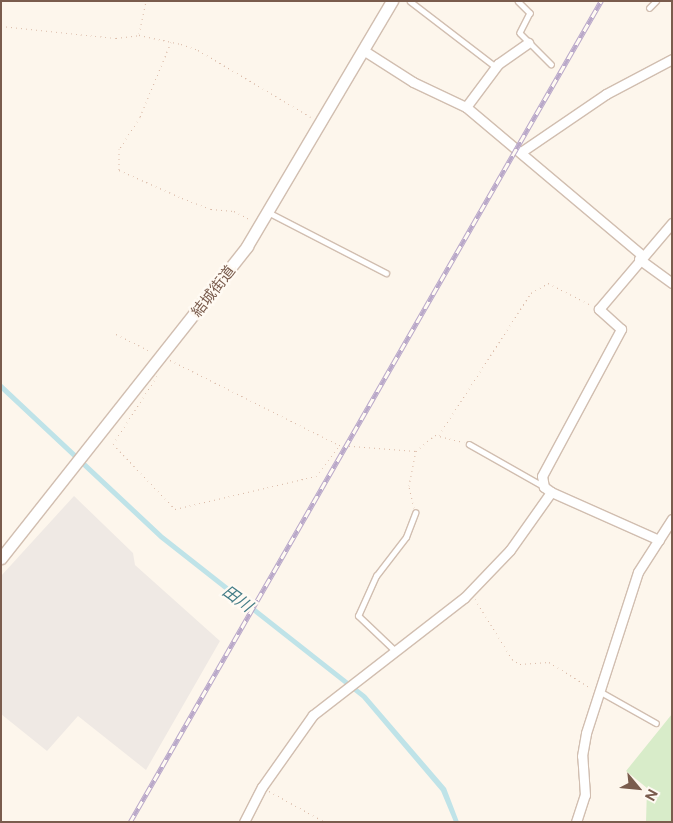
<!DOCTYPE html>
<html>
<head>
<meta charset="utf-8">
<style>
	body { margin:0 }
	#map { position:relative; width:673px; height:823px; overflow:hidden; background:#fdf6ec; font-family:"Public Sans","Noto Sans JP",sans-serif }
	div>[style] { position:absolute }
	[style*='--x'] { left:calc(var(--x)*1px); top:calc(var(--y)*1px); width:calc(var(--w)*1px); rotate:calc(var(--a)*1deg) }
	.industrial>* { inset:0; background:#efe9e4 }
	.green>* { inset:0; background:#d8ecc9 }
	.water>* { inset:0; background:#bfe3e8 }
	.path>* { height:1px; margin-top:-0.5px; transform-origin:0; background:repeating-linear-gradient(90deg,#d9b8a5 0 1px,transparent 0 5px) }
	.roads { filter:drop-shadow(1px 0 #d1beb0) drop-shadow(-1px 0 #d1beb0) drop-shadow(0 1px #d1beb0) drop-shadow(0 -1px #d1beb0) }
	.lane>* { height:4.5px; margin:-2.25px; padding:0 2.25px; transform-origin:2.25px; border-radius:2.25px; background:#fff }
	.street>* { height:9px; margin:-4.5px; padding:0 4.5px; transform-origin:4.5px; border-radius:4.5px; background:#fff }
	.secondary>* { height:11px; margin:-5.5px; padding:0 5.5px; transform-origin:5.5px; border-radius:5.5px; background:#fff }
	.rail>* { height:4.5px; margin-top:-2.25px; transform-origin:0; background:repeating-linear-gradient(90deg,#fffaf3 0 8px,#b9a8c9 0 16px); box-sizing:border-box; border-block:1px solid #b9a8c9 }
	span { translate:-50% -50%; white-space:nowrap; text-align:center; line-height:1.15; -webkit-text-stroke:4.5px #fffaf3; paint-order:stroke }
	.street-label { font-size:15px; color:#7a5c4d }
	.water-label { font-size:16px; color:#437c86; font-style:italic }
	.frame { position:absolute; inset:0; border:2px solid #7a5c4d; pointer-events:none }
	.north { position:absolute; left:613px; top:763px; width:50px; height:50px; -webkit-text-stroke:4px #fffaf3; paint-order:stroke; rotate:118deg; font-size:14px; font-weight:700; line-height:20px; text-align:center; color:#7a5c4d }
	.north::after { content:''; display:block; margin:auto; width:18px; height:22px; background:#7a5c4d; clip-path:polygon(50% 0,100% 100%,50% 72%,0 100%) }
</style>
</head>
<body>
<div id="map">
	<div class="industrial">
		<i style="clip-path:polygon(74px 496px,133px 553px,135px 565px,220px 641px,146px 770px,78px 716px,47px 751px,1px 714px,1px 576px)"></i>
	</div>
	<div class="green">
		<i style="clip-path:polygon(672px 714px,671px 822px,646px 822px,647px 788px,626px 771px)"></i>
	</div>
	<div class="water">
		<i style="clip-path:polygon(1px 383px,163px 535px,366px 695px,446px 788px,459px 822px,454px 822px,441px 791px,362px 698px,160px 539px,1px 390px)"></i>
	</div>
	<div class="path">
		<i style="--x:1;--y:26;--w:116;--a:6"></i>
		<i style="--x:116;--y:38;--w:23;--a:-7"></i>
		<i style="--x:139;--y:35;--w:43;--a:12.1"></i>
		<i style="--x:181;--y:44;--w:18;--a:19"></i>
		<i style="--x:198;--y:50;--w:131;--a:30.7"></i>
		<i style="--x:139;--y:34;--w:34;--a:-78"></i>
		<i style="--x:171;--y:42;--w:81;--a:112.5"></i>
		<i style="--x:140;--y:117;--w:38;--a:123"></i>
		<i style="--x:119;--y:149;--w:21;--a:90"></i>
		<i style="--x:119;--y:170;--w:69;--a:24"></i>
		<i style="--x:182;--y:198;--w:31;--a:21"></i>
		<i style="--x:211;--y:209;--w:23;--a:5"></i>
		<i style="--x:234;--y:211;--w:19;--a:28"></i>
		<i style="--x:116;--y:334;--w:40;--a:26.6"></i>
		<i style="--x:170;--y:360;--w:189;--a:26.7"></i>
		<i style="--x:339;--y:445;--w:77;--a:4.5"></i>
		<i style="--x:157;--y:376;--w:81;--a:122.9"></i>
		<i style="--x:113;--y:444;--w:90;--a:46.4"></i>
		<i style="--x:175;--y:509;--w:145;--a:-13.2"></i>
		<i style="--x:316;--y:476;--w:39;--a:-53"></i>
		<i style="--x:439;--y:435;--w:169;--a:-57.1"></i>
		<i style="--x:531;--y:293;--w:20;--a:-30"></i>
		<i style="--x:548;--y:283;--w:48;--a:27.1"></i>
		<i style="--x:414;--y:508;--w:23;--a:-103"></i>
		<i style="--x:409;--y:486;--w:36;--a:-79"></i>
		<i style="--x:416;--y:451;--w:25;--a:-40"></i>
		<i style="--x:435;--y:435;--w:30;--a:14"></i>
		<i style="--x:475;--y:599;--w:70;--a:58.3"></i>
		<i style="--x:512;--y:659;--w:9;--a:32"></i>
		<i style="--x:520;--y:664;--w:29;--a:-4"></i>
		<i style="--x:549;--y:662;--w:49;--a:31.8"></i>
		<i style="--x:269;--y:791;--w:64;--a:29"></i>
	</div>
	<div class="roads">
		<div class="lane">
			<i style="--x:410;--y:1;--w:108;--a:37.5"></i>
			<i style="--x:518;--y:1;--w:17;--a:45"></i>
			<i style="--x:530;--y:13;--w:22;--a:117"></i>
			<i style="--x:520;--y:33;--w:44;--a:45"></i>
			<i style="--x:649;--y:8;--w:10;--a:-45"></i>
			<i style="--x:268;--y:212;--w:133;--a:27.3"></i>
			<i style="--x:469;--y:444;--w:85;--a:29.6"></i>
			<i style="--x:396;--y:652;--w:52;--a:-136.5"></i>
			<i style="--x:358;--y:616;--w:44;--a:-65.8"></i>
			<i style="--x:376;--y:576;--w:49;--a:-52.4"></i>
			<i style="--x:406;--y:537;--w:26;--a:-69"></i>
			<i style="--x:601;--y:692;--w:63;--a:29.4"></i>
		</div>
		<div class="street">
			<i style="--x:363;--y:50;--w:59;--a:32.6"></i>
			<i style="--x:413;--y:82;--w:59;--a:25.3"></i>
			<i style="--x:466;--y:107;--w:230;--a:40.1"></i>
			<i style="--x:466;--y:107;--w:54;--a:-53.3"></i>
			<i style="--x:498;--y:64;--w:37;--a:-35"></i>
			<i style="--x:521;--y:152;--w:103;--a:-34.3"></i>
			<i style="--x:606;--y:94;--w:75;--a:-27.9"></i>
			<i style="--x:639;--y:259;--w:41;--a:36"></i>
			<i style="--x:659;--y:540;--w:118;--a:-156"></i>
			<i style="--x:551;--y:492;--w:9;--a:-144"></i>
			<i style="--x:544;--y:487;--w:11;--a:-100"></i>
			<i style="--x:542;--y:476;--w:167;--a:-61.7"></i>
			<i style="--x:621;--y:329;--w:30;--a:-138"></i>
			<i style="--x:599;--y:309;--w:113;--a:-49.7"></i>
			<i style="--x:244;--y:822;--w:39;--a:-63"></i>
			<i style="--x:262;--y:787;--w:88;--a:-54.7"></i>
			<i style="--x:313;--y:715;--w:191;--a:-37.8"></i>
			<i style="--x:464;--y:598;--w:66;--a:-46.2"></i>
			<i style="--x:510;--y:550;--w:71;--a:-54.7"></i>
			<i style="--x:576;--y:822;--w:28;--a:-72"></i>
			<i style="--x:585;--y:795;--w:39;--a:-94"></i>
			<i style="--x:582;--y:756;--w:23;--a:-80"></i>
			<i style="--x:586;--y:733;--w:169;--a:-72.1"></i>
			<i style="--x:638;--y:572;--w:63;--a:-57.3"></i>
		</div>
		<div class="secondary">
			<i style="--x:1;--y:558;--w:397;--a:-51.7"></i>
			<i style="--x:247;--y:246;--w:285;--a:-59.4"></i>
		</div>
	</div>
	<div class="rail">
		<i style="--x:130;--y:822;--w:947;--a:-60.16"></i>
	</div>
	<div class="street-label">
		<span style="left:213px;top:291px;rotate:-52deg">結城街道</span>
	</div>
	<div class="water-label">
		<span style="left:237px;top:599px;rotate:36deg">田川</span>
	</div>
	<div class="frame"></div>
	<div class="north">N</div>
</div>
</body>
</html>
